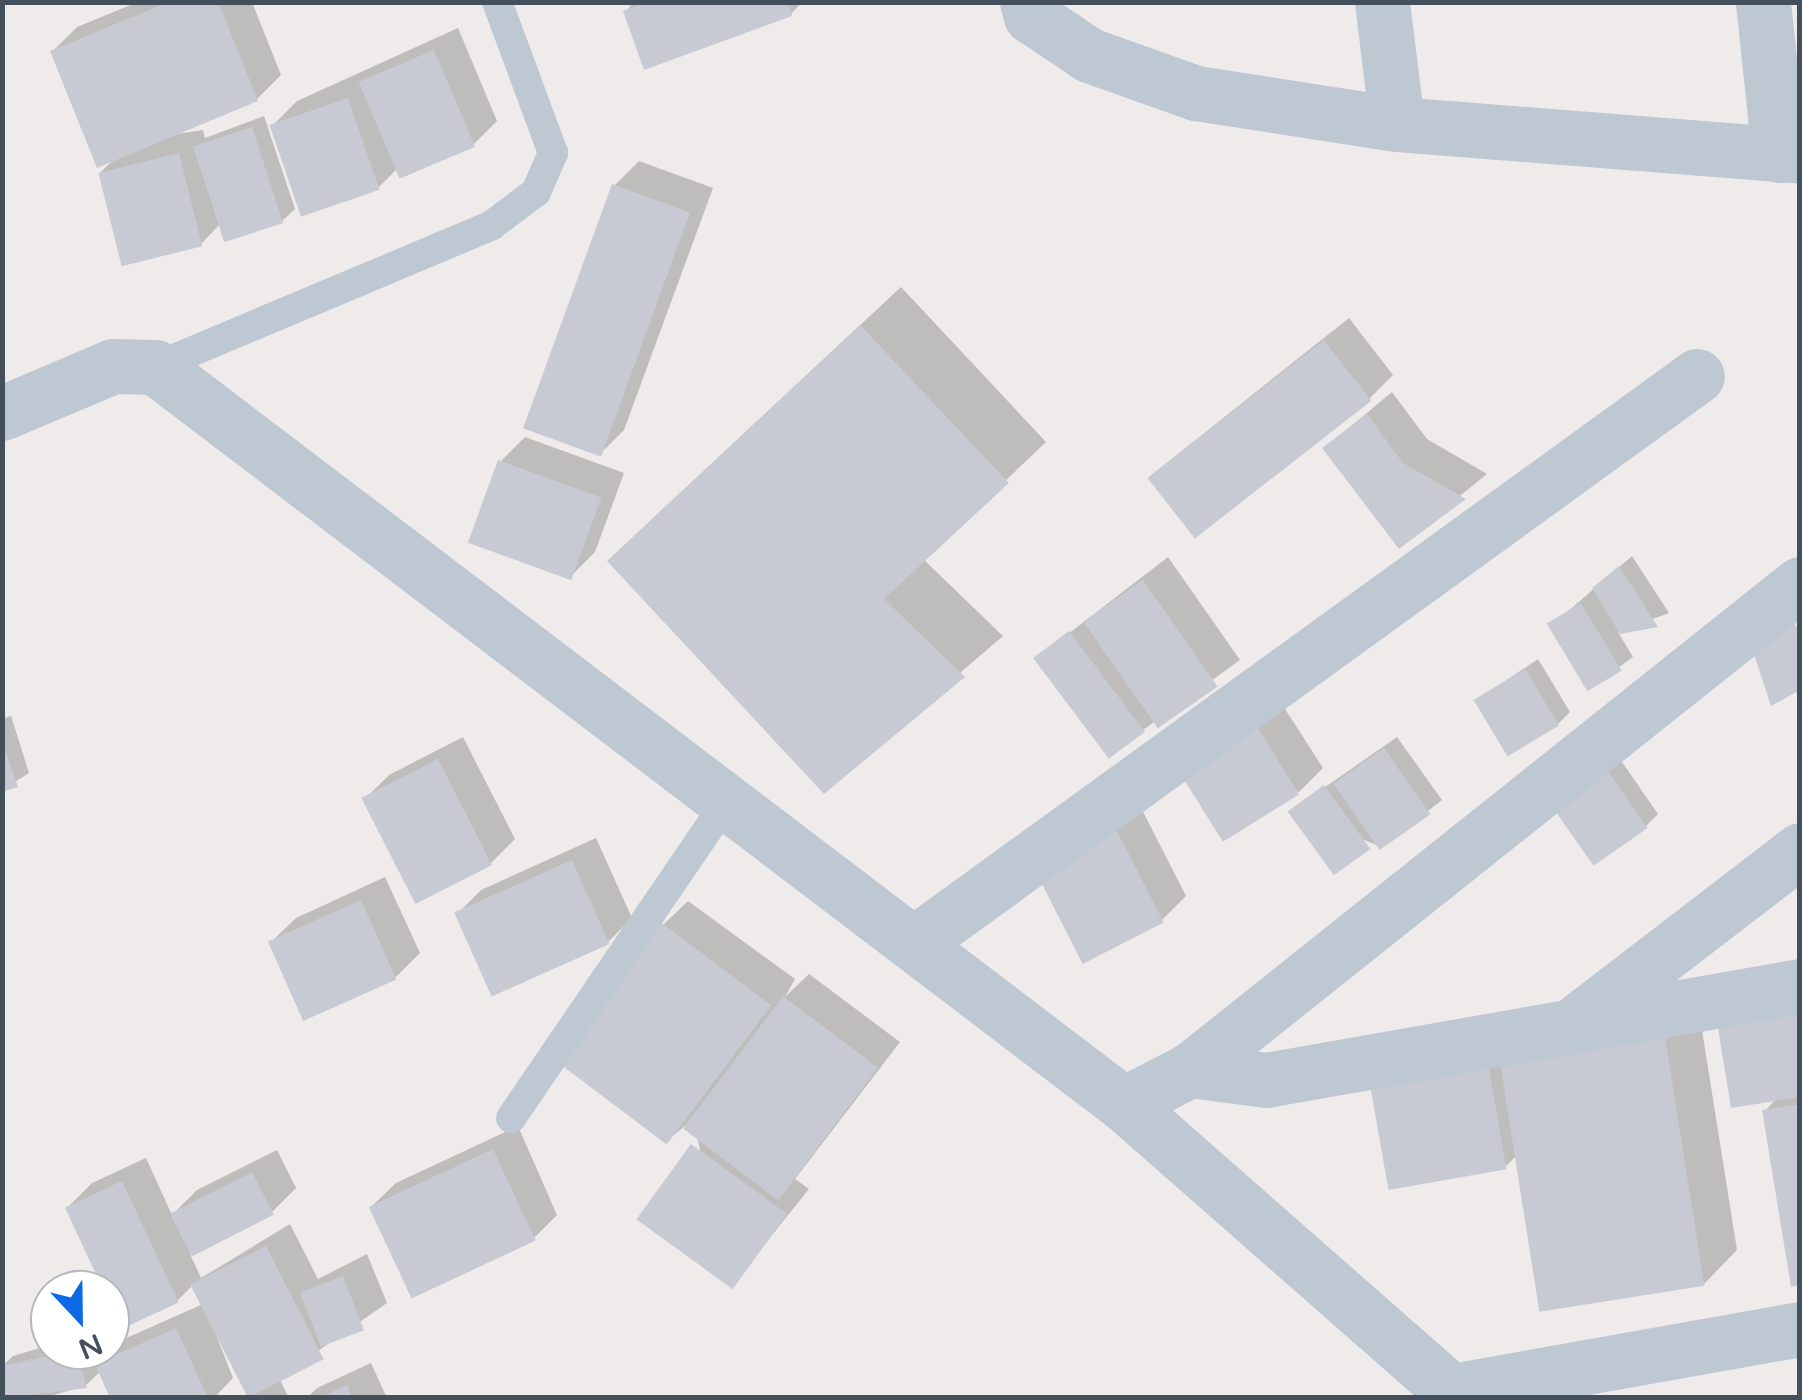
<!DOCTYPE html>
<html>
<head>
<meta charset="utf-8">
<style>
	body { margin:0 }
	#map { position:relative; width:1802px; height:1400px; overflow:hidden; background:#efebeb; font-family:"Varela Round",sans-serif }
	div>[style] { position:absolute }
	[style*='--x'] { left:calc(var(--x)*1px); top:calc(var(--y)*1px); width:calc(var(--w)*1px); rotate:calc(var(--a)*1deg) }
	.shadow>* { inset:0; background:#0003 }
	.building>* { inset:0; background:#c7cad2; transform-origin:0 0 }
	.service>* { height:30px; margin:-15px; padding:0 15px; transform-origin:15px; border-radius:15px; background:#bdc8d3 }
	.minor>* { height:55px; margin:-27.5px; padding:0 27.5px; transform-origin:27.5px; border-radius:27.5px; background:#bdc8d3 }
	span { translate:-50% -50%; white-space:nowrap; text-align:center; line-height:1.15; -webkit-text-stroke:8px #fff; paint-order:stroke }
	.frame { position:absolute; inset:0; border:5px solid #434f5a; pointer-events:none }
	.north { position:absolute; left:30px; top:1270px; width:100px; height:100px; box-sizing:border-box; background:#fff; border:2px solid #b4b9bd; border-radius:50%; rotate:158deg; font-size:28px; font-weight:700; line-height:40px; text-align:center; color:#434f5a }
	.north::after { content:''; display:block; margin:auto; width:35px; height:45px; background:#0d6ae7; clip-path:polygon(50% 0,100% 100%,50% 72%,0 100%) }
</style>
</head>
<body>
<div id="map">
	<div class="shadow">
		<i style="clip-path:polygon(138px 2px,252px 2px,281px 75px,257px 99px,170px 135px,203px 130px,205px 138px,264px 116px,295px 209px,282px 221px,222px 222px,201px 244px,101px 172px,116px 157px,53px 51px,77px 27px)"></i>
		<i style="clip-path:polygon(634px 2px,802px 2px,791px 14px,626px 11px)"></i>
		<i style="clip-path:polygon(458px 28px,497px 121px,473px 145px,396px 170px,378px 188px,273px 125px,297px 101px)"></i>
		<i style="clip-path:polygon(639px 161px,713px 188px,624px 430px,600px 454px,615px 185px)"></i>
		<i style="clip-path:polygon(901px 287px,1046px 442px,923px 559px,1003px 636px,824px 790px,650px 521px)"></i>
		<i style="clip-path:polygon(1349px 318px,1393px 375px,1369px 399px,1149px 477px)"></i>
		<i style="clip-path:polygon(1392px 392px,1427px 439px,1487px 474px,1399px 545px,1325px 448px)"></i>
		<i style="clip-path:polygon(525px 437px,624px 473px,595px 552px,571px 576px,501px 461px)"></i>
		<i style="clip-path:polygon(1632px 556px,1669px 613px,1618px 632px,1633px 657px,1587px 690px,1551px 626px)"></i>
		<i style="clip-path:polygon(1168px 557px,1240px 660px,1143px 730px,1037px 658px)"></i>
		<i style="clip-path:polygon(1538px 659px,1570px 712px,1558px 724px,1477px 700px)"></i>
		<i style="clip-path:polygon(1276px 695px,1323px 768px,1299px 792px,1179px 767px)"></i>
		<i style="clip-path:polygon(11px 716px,29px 773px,2px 790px,2px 719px)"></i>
		<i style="clip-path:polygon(463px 737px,515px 839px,491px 863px,365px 799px,389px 775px)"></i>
		<i style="clip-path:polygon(1397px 737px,1442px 800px,1382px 847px,1291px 811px)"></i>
		<i style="clip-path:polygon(1613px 749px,1658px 814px,1646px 826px,1548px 798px)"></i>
		<i style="clip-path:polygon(1136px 798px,1186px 896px,1162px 920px,1058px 840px)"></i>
		<i style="clip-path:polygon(596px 838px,632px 918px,608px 942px,457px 914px,481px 890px)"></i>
		<i style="clip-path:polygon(385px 877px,420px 953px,396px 977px,271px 942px,296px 918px)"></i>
		<i style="clip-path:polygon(688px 901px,795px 979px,785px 997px,809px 974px,900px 1042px,795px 1179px,809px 1189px,731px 1286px,693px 1119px,668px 1140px,664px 924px)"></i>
		<i style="clip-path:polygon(1695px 986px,1737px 1250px,1704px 1284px,1517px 1155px,1505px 1167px,1371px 1073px)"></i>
		<i style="clip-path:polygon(1800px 989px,1800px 1283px,1765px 1111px,1777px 1098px)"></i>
		<i style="clip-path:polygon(518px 1126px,557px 1215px,533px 1239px,371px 1207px,396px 1183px)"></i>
		<i style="clip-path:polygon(277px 1150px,296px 1188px,272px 1212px,190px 1254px,201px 1278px,290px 1224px,318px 1279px,367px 1254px,387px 1303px,279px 1378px,289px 1398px,239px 1398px,251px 1392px,207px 1312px,233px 1378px,214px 1398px,113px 1398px,101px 1371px,85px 1386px,43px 1398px,2px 1398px,2px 1366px,13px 1356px,50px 1345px,91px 1350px,95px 1366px,122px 1340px,203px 1304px,193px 1285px,177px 1301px,68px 1207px,92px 1183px,146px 1158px,172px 1215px,197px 1190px)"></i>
		<i style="clip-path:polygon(371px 1363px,387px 1398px,307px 1398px,317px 1388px)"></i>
	</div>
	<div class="building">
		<i style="clip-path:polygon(169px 2px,218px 2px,258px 101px,97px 168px,50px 51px)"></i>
		<i style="clip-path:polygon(645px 2px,787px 2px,792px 16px,644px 70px,623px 11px)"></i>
		<i style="left:434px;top:50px;width:105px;height:82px;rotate:67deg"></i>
		<i style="left:348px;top:98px;width:97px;height:83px;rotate:71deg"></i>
		<i style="left:252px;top:127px;width:101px;height:62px;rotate:72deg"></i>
		<i style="left:179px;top:153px;width:96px;height:83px;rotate:76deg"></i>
		<i style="left:612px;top:184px;width:83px;height:260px;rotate:20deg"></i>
		<i style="clip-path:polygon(860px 325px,1009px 483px,884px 599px,965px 677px,824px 794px,607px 561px)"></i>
		<i style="left:1324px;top:340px;width:77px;height:224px;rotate:52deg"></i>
		<i style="clip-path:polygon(1367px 414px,1403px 463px,1466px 499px,1399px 549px,1322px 448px)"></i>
		<i style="left:498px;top:460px;width:110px;height:88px;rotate:20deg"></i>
		<i style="clip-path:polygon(1619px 566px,1658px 627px,1620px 634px,1592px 588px)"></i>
		<i style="left:1143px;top:580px;width:130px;height:73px;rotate:55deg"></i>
		<i style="clip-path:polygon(1780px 602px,1800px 632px,1800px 690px,1771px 706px,1750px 642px)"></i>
		<i style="left:1581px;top:603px;width:79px;height:40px;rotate:59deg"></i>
		<i style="left:1069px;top:631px;width:126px;height:45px;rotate:53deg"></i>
		<i style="left:1525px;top:669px;width:66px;height:60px;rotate:59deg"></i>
		<i style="left:1251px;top:717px;width:91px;height:90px;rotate:58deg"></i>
		<i style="clip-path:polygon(2px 740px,18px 787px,2px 792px)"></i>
		<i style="left:1384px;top:748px;width:81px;height:62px;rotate:55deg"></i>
		<i style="left:438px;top:759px;width:119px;height:86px;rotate:63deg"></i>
		<i style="left:1600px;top:760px;width:83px;height:66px;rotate:55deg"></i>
		<i style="left:1324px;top:785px;width:79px;height:45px;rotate:54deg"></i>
		<i style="left:1112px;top:821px;width:114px;height:91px;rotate:63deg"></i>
		<i style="left:572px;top:860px;width:92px;height:129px;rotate:66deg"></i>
		<i style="left:361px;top:900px;width:87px;height:102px;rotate:66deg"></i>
		<i style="left:662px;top:923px;width:137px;height:174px;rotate:37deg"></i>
		<i style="left:783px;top:996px;width:119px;height:166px;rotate:37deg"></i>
		<i style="clip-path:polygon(1800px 1009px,1800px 1097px,1731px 1108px,1717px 1022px)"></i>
		<i style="left:1662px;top:1018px;width:271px;height:167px;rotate:81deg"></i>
		<i style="left:1486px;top:1052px;width:119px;height:120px;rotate:80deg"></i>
		<i style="clip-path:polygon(1800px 1104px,1800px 1285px,1791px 1287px,1762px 1110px)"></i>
		<i style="left:691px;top:1144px;width:119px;height:93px;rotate:36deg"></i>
		<i style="left:493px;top:1149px;width:101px;height:137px;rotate:65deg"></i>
		<i style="left:252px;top:1172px;width:48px;height:92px;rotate:63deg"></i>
		<i style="left:122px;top:1181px;width:134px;height:63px;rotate:65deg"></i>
		<i style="left:266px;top:1246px;width:127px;height:85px;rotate:63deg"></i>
		<i style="left:343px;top:1276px;width:58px;height:46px;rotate:69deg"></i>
		<i style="clip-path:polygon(176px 1328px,208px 1398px,110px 1398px,95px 1364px)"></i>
		<i style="clip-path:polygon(76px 1350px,87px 1388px,6px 1398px,2px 1366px)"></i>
		<i style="clip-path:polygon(347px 1385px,352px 1398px,319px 1398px)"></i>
	</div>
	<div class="service">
		<i style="--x:155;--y:367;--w:366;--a:-22.8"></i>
		<i style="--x:492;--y:225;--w:55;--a:-36.9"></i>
		<i style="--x:536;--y:192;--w:43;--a:-66.4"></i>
		<i style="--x:553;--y:153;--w:161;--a:-110.3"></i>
		<i style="--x:511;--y:1118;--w:389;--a:-55.7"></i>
	</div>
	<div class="minor">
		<i style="--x:1027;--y:2;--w:15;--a:74"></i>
		<i style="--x:1031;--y:16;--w:70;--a:33.9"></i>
		<i style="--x:1089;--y:55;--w:114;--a:19.6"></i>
		<i style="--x:1196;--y:93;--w:203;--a:8.8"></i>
		<i style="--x:1397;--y:124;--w:404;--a:4.5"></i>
		<i style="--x:1382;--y:2;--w:123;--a:83"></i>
		<i style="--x:1763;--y:2;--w:154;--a:84"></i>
		<i style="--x:2;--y:413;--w:121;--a:-22.9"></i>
		<i style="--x:113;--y:366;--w:42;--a:1.4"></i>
		<i style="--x:155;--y:367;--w:1217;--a:37.26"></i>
		<i style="--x:1124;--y:1104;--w:446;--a:41.3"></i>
		<i style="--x:917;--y:941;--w:963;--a:-35.92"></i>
		<i style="--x:1580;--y:1019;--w:277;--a:-37.5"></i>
		<i style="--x:1190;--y:1070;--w:77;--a:7.5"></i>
		<i style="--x:1266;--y:1080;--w:542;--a:-9.98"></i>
		<i style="--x:1124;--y:1104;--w:74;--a:-27.3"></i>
		<i style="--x:1190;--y:1070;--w:780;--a:-38.55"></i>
		<i style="--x:1452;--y:1391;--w:353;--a:-10.1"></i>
	</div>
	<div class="frame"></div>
	<div class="north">N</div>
</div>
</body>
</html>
